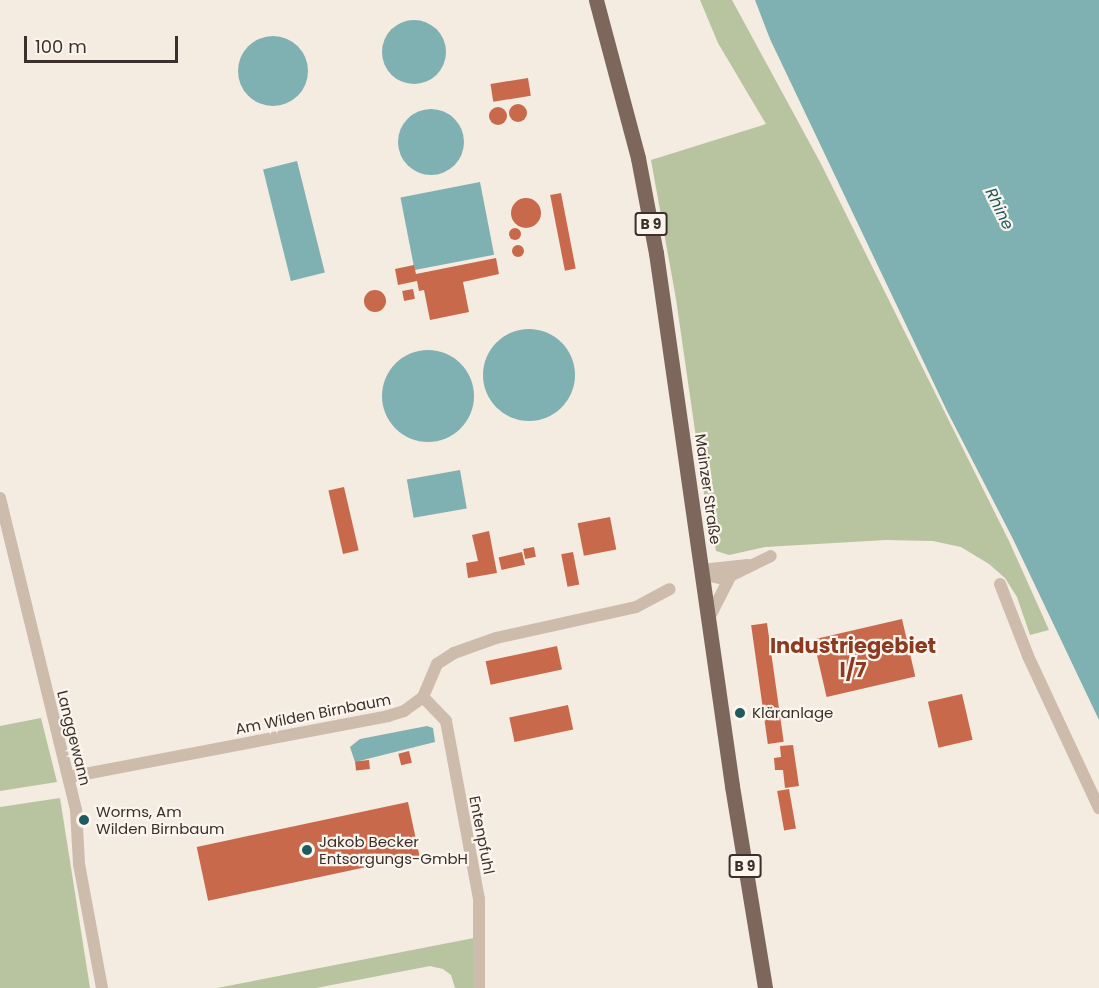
<!DOCTYPE html>
<html>
<head>
<meta charset="utf-8">
<style>
	body { margin:0 }
	#map { position:relative; width:1099px; height:988px; overflow:hidden; background:#f4ebe1; font-family:Poppins,sans-serif }
	div>[style] { position:absolute }
	[style*='--x'] { left:calc(var(--x)*1px); top:calc(var(--y)*1px); width:calc(var(--w)*1px); rotate:calc(var(--a)*1deg) }
	.green>* { inset:0; background:#b8c4a0 }
	.water>* { inset:0; background:#7fb0b2; transform-origin:0 0 }
	.round { border-radius:50% }
	.building>* { inset:0; background:#c8694b; transform-origin:0 0 }
	.street>* { height:12px; margin:-6px; padding:0 6px; transform-origin:6px; border-radius:6px; background:#cdbbac }
	.primary>* { height:15px; margin:-7.5px; padding:0 7.5px; transform-origin:7.5px; border-radius:7.5px; background:#7d675c }
	.dots>* { width:16px; height:16px; translate:-50% -50%; box-sizing:border-box; border:3px solid #fbf5ee; border-radius:50% }
	span { translate:-50% -50%; white-space:nowrap; text-align:center; line-height:1.15; -webkit-text-stroke:4.5px #fbf5ee; paint-order:stroke }
	.shield-label span { padding:2px 4px; background:#fbf5ee; border:2px solid; border-radius:4px; -webkit-text-stroke-width:0 }
	.shield-label { font-size:14px; color:#3b302b; font-weight:700 }
	.street-label { font-size:15px; color:#3b302b }
	.poi-label { font-size:15px; color:#3b302b }
	.left { translate:0 -50%; text-align:left }
	.water-label { font-size:16px; color:#1f5a5e; font-style:italic }
	.district-label { font-size:21px; color:#8c3b22; font-weight:700 }
	.scale { position:absolute; left:24px; top:36px; width:154px; height:27px; box-sizing:border-box; border:3px solid #3b302b; border-top:0; padding-left:8px; font-size:18px; line-height:21px; white-space:nowrap; color:#3b302b; -webkit-text-stroke:4px #fbf5ee; paint-order:stroke }
</style>
</head>
<body>
<div id="map">
	<div class="green">
		<i style="clip-path:polygon(700px 0,732px 0,820px 162px,1009px 541px,1049px 630px,1030px 635px,1017px 597px,1005px 578px,989px 564px,961px 547px,933px 541px,886px 540px,765px 547px,729px 555px,716px 551px,704px 493px,676px 299px,651px 160px,766px 124px,718px 43px)"></i>
		<i style="clip-path:polygon(41px 718px,57px 782px,0 791px,0 726px)"></i>
		<i style="clip-path:polygon(60px 798px,90px 988px,0 988px,0 807px)"></i>
		<i style="clip-path:polygon(474px 938px,475px 988px,455px 988px,451px 975px,443px 969px,430px 966px,316px 988px,217px 988px)"></i>
	</div>
	<div class="water">
		<i style="clip-path:polygon(755px 0,1099px 0,1099px 720px,1013px 539px,947px 411px,770px 39px)"></i>
		<i class="round" style="left:382px;top:20px;width:64px;height:64px"></i>
		<i class="round" style="left:238px;top:36px;width:70px;height:70px"></i>
		<i class="round" style="left:398px;top:109px;width:66px;height:66px"></i>
		<i style="left:297px;top:161px;width:115px;height:35px;rotate:76deg"></i>
		<i style="left:480px;top:182px;width:74px;height:81px;rotate:79deg"></i>
		<i class="round" style="left:483px;top:329px;width:92px;height:92px"></i>
		<i class="round" style="left:382px;top:350px;width:92px;height:92px"></i>
		<i style="left:460px;top:470px;width:39px;height:54px;rotate:80deg"></i>
		<i style="clip-path:polygon(427px 726px,433px 728px,435px 742px,355px 762px,350px 747px,360px 739px)"></i>
	</div>
	<div class="building">
		<i style="left:528px;top:78px;width:18px;height:38px;rotate:81deg"></i>
		<i class="round" style="left:509px;top:104px;width:18px;height:18px"></i>
		<i class="round" style="left:489px;top:107px;width:18px;height:18px"></i>
		<i style="left:561px;top:193px;width:77px;height:11px;rotate:79deg"></i>
		<i class="round" style="left:511px;top:198px;width:30px;height:30px"></i>
		<i class="round" style="left:509px;top:228px;width:12px;height:12px"></i>
		<i class="round" style="left:512px;top:245px;width:12px;height:12px"></i>
		<i style="clip-path:polygon(496px 258px,499px 274px,463px 282px,469px 312px,430px 320px,424px 290px,419px 291px,417px 281px,398px 285px,395px 269px,414px 265px,416px 274px)"></i>
		<i style="left:413px;top:289px;width:10px;height:11px;rotate:79deg"></i>
		<i class="round" style="left:364px;top:290px;width:22px;height:22px"></i>
		<i style="left:344px;top:487px;width:65px;height:16px;rotate:77deg"></i>
		<i style="left:610px;top:517px;width:33px;height:33px;rotate:79deg"></i>
		<i style="clip-path:polygon(489px 531px,497px 573px,468px 578px,466px 563px,478px 561px,472px 535px)"></i>
		<i style="left:534px;top:547px;width:10px;height:11px;rotate:79deg"></i>
		<i style="left:522px;top:552px;width:13px;height:24px;rotate:77deg"></i>
		<i style="left:573px;top:552px;width:33px;height:12px;rotate:79deg"></i>
		<i style="left:902px;top:619px;width:59px;height:91px;rotate:77deg"></i>
		<i style="left:767px;top:623px;width:120px;height:16px;rotate:82deg"></i>
		<i style="left:557px;top:646px;width:24px;height:73px;rotate:78deg"></i>
		<i style="left:962px;top:694px;width:47px;height:35px;rotate:77deg"></i>
		<i style="left:568px;top:705px;width:25px;height:60px;rotate:78deg"></i>
		<i style="clip-path:polygon(793px 745px,799px 786px,785px 788px,783px 770px,775px 770px,774px 758px,781px 757px,780px 746px)"></i>
		<i style="left:409px;top:751px;width:12px;height:11px;rotate:76deg"></i>
		<i style="left:369px;top:760px;width:9px;height:14px;rotate:84deg"></i>
		<i style="left:789px;top:789px;width:40px;height:12px;rotate:80deg"></i>
		<i style="left:408px;top:802px;width:55px;height:216px;rotate:78deg"></i>
	</div>
	<div class="street">
		<i style="--x:0;--y:498;--w:321;--a:76.3"></i>
		<i style="--x:76;--y:810;--w:54;--a:86.8"></i>
		<i style="--x:79;--y:864;--w:126;--a:79.5"></i>
		<i style="--x:702;--y:570;--w:46;--a:-6.2"></i>
		<i style="--x:702;--y:574;--w:23;--a:13"></i>
		<i style="--x:724;--y:579;--w:52;--a:-26.1"></i>
		<i style="--x:1000;--y:584;--w:77;--a:68.7"></i>
		<i style="--x:1028;--y:656;--w:168;--a:65"></i>
		<i style="--x:708;--y:620;--w:48;--a:-62.9"></i>
		<i style="--x:423;--y:697;--w:33;--a:46"></i>
		<i style="--x:446;--y:721;--w:181;--a:79.5"></i>
		<i style="--x:479;--y:899;--w:89;--a:90"></i>
		<i style="--x:69;--y:777;--w:325;--a:-10.8"></i>
		<i style="--x:388;--y:716;--w:17;--a:-17"></i>
		<i style="--x:404;--y:711;--w:24;--a:-36"></i>
		<i style="--x:423;--y:697;--w:36;--a:-67"></i>
		<i style="--x:437;--y:664;--w:20;--a:-33"></i>
		<i style="--x:454;--y:653;--w:45;--a:-19.7"></i>
		<i style="--x:496;--y:638;--w:143;--a:-12.5"></i>
		<i style="--x:636;--y:607;--w:38;--a:-28"></i>
	</div>
	<div class="primary">
		<i style="--x:596;--y:0;--w:163;--a:75.1"></i>
		<i style="--x:638;--y:158;--w:97;--a:79.3"></i>
		<i style="--x:656;--y:253;--w:538;--a:81.88"></i>
		<i style="--x:732;--y:786;--w:205;--a:80.7"></i>
	</div>
	<div class="dots">
		<i style="left:740px;top:713px;background:#1f5a5e"></i>
		<i style="left:84px;top:820px;background:#1f5a5e"></i>
		<i style="left:307px;top:850px;background:#1f5a5e"></i>
	</div>
	<div class="shield-label">
		<span style="left:651px;top:224px">B 9</span>
		<span style="left:745px;top:866px">B 9</span>
	</div>
	<div class="street-label">
		<span style="left:708px;top:489px;rotate:82deg">Mainzer Straße</span>
		<span style="left:313px;top:714px;rotate:-11deg">Am Wilden Birnbaum</span>
		<span style="left:74px;top:738px;rotate:76deg">Langgewann</span>
		<span style="left:482px;top:835px;rotate:79deg">Entenpfuhl</span>
	</div>
	<div class="poi-label">
		<span class="left" style="left:752px;top:713px">Kläranlage</span>
		<span class="left" style="left:96px;top:820px">Worms, Am<br>Wilden Birnbaum</span>
		<span class="left" style="left:319px;top:850px">Jakob Becker<br>Entsorgungs-GmbH</span>
	</div>
	<div class="water-label">
		<span style="left:999px;top:209px;rotate:64deg">Rhine</span>
	</div>
	<div class="district-label">
		<span style="left:853px;top:658px">Industriegebiet<br>I/7</span>
	</div>
	<div class="scale">100 m</div>
</div>
</body>
</html>
